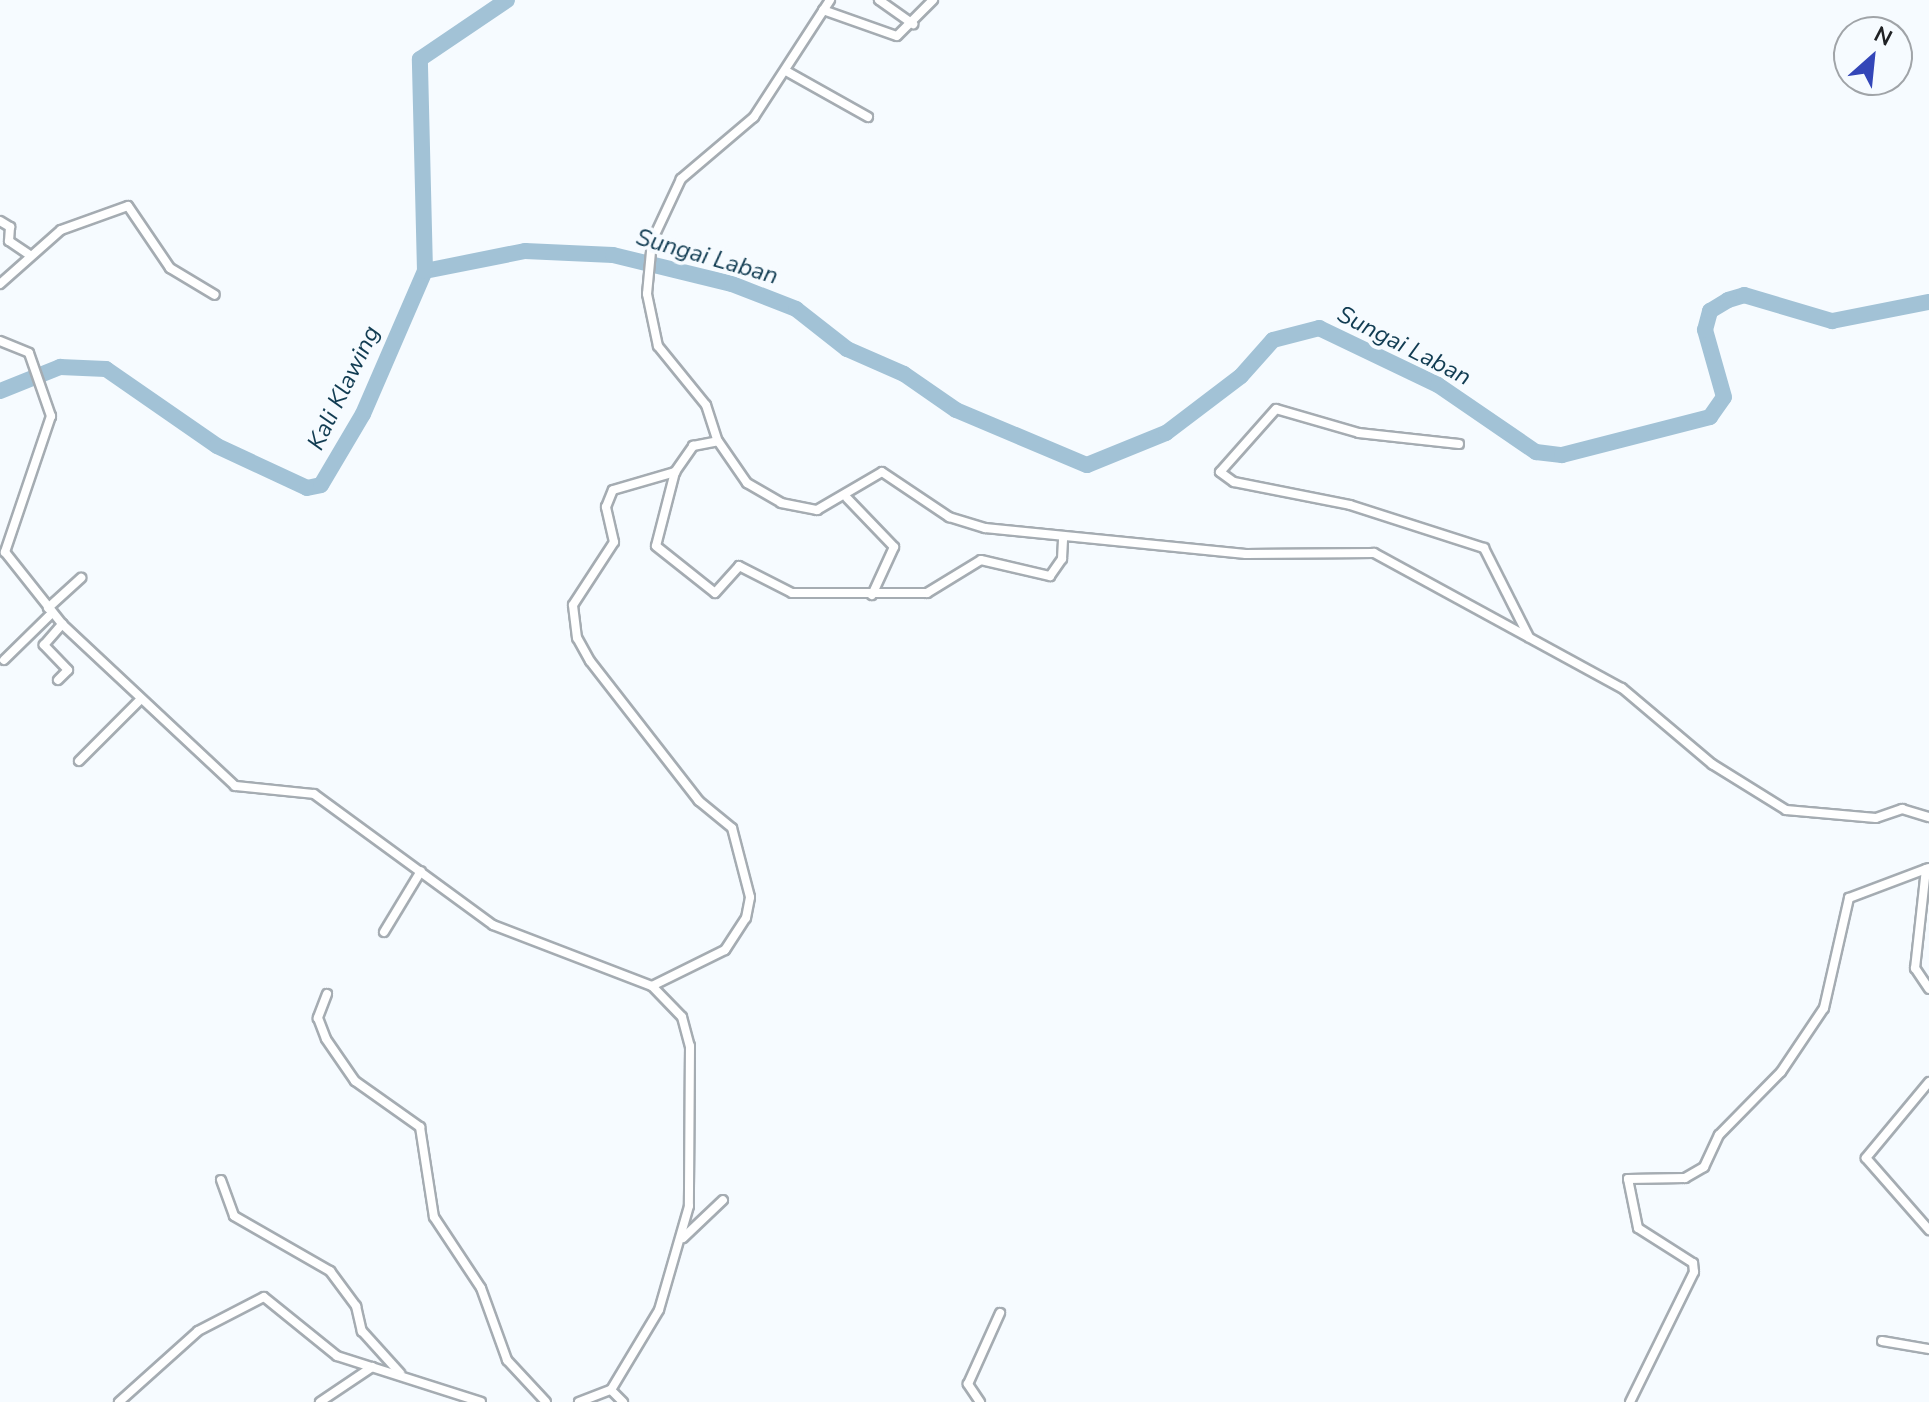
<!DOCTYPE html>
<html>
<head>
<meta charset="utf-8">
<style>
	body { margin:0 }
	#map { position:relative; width:1929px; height:1402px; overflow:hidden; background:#f6fbff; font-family:"Nunito Sans",sans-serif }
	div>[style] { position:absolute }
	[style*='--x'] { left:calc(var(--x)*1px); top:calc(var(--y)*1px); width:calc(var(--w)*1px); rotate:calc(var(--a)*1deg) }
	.river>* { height:16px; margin:-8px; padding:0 8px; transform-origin:8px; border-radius:8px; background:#a2c2d6 }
	.roads { filter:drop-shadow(2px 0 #a5acb2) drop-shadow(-2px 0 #a5acb2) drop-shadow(0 2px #a5acb2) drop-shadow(0 -2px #a5acb2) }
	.minor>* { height:8px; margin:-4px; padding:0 4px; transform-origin:4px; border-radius:4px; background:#fff }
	span { translate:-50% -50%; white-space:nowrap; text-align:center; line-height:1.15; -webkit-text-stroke:8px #f6fbff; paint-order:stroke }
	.water-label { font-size:24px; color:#113c52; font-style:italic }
	.north { position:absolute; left:1833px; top:16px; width:80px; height:80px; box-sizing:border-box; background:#f6fbff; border:2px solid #a0a4a8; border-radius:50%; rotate:27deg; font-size:22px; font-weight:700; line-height:32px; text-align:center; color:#202225 }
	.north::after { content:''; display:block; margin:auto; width:28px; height:36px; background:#3346b8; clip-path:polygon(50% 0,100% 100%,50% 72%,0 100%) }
</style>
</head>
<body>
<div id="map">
	<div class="river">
		<i style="--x:425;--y:271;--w:102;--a:-11.3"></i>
		<i style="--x:525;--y:251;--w:88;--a:2.6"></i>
		<i style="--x:613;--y:255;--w:122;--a:13.7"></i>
		<i style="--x:732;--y:284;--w:69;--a:21.3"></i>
		<i style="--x:796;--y:309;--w:65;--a:38.1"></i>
		<i style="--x:847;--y:349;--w:62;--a:23.7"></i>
		<i style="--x:904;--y:374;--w:63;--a:34.7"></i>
		<i style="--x:956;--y:410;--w:142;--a:22.8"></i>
		<i style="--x:1087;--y:465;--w:85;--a:-22.1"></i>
		<i style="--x:1166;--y:433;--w:94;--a:-37.2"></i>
		<i style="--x:1241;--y:376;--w:48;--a:-48.4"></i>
		<i style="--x:1273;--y:340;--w:48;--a:-14.6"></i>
		<i style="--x:1319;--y:328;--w:132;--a:25.6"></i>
		<i style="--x:1438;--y:385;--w:119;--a:34.4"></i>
		<i style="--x:1536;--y:452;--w:26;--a:7"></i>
		<i style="--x:1562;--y:455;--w:153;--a:-14.4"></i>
		<i style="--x:1710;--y:417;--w:24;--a:-55"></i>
		<i style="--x:1724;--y:397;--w:70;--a:-105.8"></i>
		<i style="--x:1705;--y:330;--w:20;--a:-75"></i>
		<i style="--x:1710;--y:311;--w:21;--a:-31"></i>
		<i style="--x:1728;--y:300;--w:17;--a:-17"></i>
		<i style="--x:1744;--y:295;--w:92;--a:16.5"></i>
		<i style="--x:1832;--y:321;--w:99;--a:-11.1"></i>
		<i style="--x:0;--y:391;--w:65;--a:-21.8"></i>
		<i style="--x:60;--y:367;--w:46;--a:2.5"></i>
		<i style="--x:106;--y:369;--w:135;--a:34.7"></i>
		<i style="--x:217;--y:446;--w:99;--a:25"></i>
		<i style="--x:307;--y:488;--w:14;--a:-12"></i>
		<i style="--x:321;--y:485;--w:82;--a:-59.4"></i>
		<i style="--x:363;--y:414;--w:156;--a:-66.6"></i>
		<i style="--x:425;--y:271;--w:212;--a:-91.4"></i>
		<i style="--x:420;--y:59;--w:105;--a:-34.1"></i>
	</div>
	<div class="roads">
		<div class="minor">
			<i style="--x:830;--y:0;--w:140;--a:123"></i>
			<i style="--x:754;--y:117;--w:96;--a:139.7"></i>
			<i style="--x:681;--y:179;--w:68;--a:115.1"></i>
			<i style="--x:652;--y:241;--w:53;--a:95.4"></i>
			<i style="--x:647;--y:294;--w:53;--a:78.1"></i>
			<i style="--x:658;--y:346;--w:76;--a:50.9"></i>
			<i style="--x:706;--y:405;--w:38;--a:72"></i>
			<i style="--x:718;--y:441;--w:51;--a:55.4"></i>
			<i style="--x:747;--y:483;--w:39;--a:30"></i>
			<i style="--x:781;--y:503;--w:37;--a:11"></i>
			<i style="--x:817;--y:510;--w:75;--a:-30.3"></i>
			<i style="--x:882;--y:472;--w:81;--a:33.9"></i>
			<i style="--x:949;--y:517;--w:38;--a:17"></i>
			<i style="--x:985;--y:528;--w:262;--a:5.7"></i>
			<i style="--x:1246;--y:554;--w:128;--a:-0.4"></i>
			<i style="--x:1374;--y:553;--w:282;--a:28.6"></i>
			<i style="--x:1622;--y:688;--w:118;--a:40.2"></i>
			<i style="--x:1712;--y:764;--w:87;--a:31.9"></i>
			<i style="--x:1786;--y:810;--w:90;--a:5.1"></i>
			<i style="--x:1876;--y:818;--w:28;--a:-19"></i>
			<i style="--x:1902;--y:809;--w:28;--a:17"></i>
			<i style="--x:879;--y:0;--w:42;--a:35.2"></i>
			<i style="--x:823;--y:10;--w:78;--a:19.4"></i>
			<i style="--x:897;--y:36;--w:51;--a:-45"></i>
			<i style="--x:786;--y:71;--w:94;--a:29.3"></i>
			<i style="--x:0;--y:221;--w:12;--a:31"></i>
			<i style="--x:10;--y:227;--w:14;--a:94"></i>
			<i style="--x:9;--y:241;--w:23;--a:34"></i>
			<i style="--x:0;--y:284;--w:81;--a:-41.5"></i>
			<i style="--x:61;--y:230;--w:71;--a:-19.7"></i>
			<i style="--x:128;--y:206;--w:75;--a:55.9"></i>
			<i style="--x:170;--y:268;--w:52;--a:31"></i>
			<i style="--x:0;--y:341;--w:31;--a:22"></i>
			<i style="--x:29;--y:353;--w:67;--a:70.8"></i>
			<i style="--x:51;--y:416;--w:144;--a:108.7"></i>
			<i style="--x:5;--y:552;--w:92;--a:51.6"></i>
			<i style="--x:62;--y:624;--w:237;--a:43.1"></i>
			<i style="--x:235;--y:786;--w:79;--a:5.8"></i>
			<i style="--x:314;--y:794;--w:222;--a:36.2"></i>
			<i style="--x:493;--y:925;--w:170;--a:21"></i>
			<i style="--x:652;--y:986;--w:43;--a:45.9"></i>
			<i style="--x:682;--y:1017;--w:30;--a:75"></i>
			<i style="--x:690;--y:1046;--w:160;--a:90.4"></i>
			<i style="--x:689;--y:1206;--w:108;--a:106.1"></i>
			<i style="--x:659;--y:1310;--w:93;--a:121"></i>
			<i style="--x:611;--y:1390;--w:17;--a:45"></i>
			<i style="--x:1459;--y:444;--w:101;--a:-173.7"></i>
			<i style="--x:1359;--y:433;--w:86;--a:-163.9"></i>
			<i style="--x:1276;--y:409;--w:84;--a:131.6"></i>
			<i style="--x:1220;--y:472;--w:17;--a:36"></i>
			<i style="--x:1234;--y:482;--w:118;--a:11.2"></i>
			<i style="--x:1350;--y:505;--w:141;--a:17.8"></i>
			<i style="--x:1484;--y:548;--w:100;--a:63.2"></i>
			<i style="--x:675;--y:472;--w:76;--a:104.4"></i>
			<i style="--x:656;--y:546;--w:75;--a:38.5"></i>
			<i style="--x:715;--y:593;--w:36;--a:-48"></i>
			<i style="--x:739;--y:566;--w:59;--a:27"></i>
			<i style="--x:792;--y:593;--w:135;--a:0"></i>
			<i style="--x:927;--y:593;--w:63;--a:-31.4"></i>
			<i style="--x:981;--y:560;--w:71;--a:13.1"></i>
			<i style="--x:1050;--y:576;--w:21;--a:-55"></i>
			<i style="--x:1062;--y:559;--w:22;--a:-87"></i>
			<i style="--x:847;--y:498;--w:68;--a:46.2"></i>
			<i style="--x:894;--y:547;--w:53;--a:114.6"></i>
			<i style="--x:48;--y:608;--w:45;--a:-42.3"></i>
			<i style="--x:4;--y:660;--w:67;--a:-44.4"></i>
			<i style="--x:58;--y:680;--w:14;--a:-45"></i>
			<i style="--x:68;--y:670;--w:35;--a:-134"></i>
			<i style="--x:44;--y:645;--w:28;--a:-49"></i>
			<i style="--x:79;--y:761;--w:86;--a:-45"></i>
			<i style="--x:1926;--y:869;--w:100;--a:96.3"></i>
			<i style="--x:1915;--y:968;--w:25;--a:56"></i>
			<i style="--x:384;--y:932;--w:71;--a:-58.8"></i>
			<i style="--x:652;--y:986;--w:81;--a:-26.3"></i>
			<i style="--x:725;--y:950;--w:38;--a:-57"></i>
			<i style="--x:746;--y:918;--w:21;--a:-79"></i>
			<i style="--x:750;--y:897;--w:71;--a:-104.6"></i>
			<i style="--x:732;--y:828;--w:43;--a:-140.7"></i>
			<i style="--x:699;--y:801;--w:177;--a:-127.9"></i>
			<i style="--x:590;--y:661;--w:26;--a:-119"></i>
			<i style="--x:577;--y:638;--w:33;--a:-97"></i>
			<i style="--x:573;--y:605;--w:75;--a:-56.9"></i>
			<i style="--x:614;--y:542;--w:36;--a:-103"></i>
			<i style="--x:606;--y:507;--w:18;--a:-68"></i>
			<i style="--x:613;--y:490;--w:65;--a:-16.2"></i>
			<i style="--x:675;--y:472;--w:32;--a:-55"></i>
			<i style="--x:693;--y:446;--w:25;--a:-11"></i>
			<i style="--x:327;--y:994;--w:26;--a:111"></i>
			<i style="--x:318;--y:1018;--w:22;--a:69"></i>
			<i style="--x:326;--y:1039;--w:51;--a:55.4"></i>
			<i style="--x:355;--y:1081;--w:80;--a:35.3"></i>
			<i style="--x:420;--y:1127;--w:91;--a:81.2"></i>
			<i style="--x:434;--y:1217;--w:85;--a:56.5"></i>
			<i style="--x:481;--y:1288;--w:77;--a:70.1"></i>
			<i style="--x:507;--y:1360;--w:57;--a:47.1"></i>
			<i style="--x:1929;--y:1082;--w:99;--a:129.7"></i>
			<i style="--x:1866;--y:1158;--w:96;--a:48.8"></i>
			<i style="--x:221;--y:1180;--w:38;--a:70"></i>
			<i style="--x:234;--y:1216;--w:111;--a:29.8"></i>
			<i style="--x:330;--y:1271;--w:44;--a:53.4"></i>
			<i style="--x:356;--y:1306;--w:26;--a:77"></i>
			<i style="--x:362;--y:1331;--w:57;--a:47.9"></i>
			<i style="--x:683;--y:1238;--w:55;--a:-43.5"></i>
			<i style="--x:1882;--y:1341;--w:48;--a:9.7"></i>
			<i style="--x:119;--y:1402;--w:106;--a:-41.9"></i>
			<i style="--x:198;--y:1331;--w:74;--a:-27.3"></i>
			<i style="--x:264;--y:1297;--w:94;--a:38.9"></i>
			<i style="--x:337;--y:1356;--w:151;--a:17.7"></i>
			<i style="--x:320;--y:1402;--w:63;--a:-33.9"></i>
			<i style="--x:579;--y:1402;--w:34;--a:-21"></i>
			<i style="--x:980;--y:1402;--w:22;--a:-124"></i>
			<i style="--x:968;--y:1384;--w:78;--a:-65.7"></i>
			<i style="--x:1630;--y:1402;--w:145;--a:-63.8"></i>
			<i style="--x:1694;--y:1272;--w:9;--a:-96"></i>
			<i style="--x:1693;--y:1263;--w:65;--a:-147.5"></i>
			<i style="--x:1638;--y:1228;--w:50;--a:-101.5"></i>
			<i style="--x:1628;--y:1179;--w:57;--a:-1"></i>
			<i style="--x:1685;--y:1178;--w:22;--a:-30"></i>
			<i style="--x:1704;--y:1167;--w:35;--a:-65"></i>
			<i style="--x:1719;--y:1135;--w:88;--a:-45.5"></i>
			<i style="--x:1781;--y:1072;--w:77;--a:-56.1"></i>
			<i style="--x:1824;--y:1008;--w:113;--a:-77.2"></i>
			<i style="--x:1849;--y:898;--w:85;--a:-20.6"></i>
		</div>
	</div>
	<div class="water-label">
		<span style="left:707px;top:257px;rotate:16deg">Sungai Laban</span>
		<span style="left:1404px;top:346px;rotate:27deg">Sungai Laban</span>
		<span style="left:344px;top:388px;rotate:-64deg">Kali Klawing</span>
	</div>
	<div class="north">N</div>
</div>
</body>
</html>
